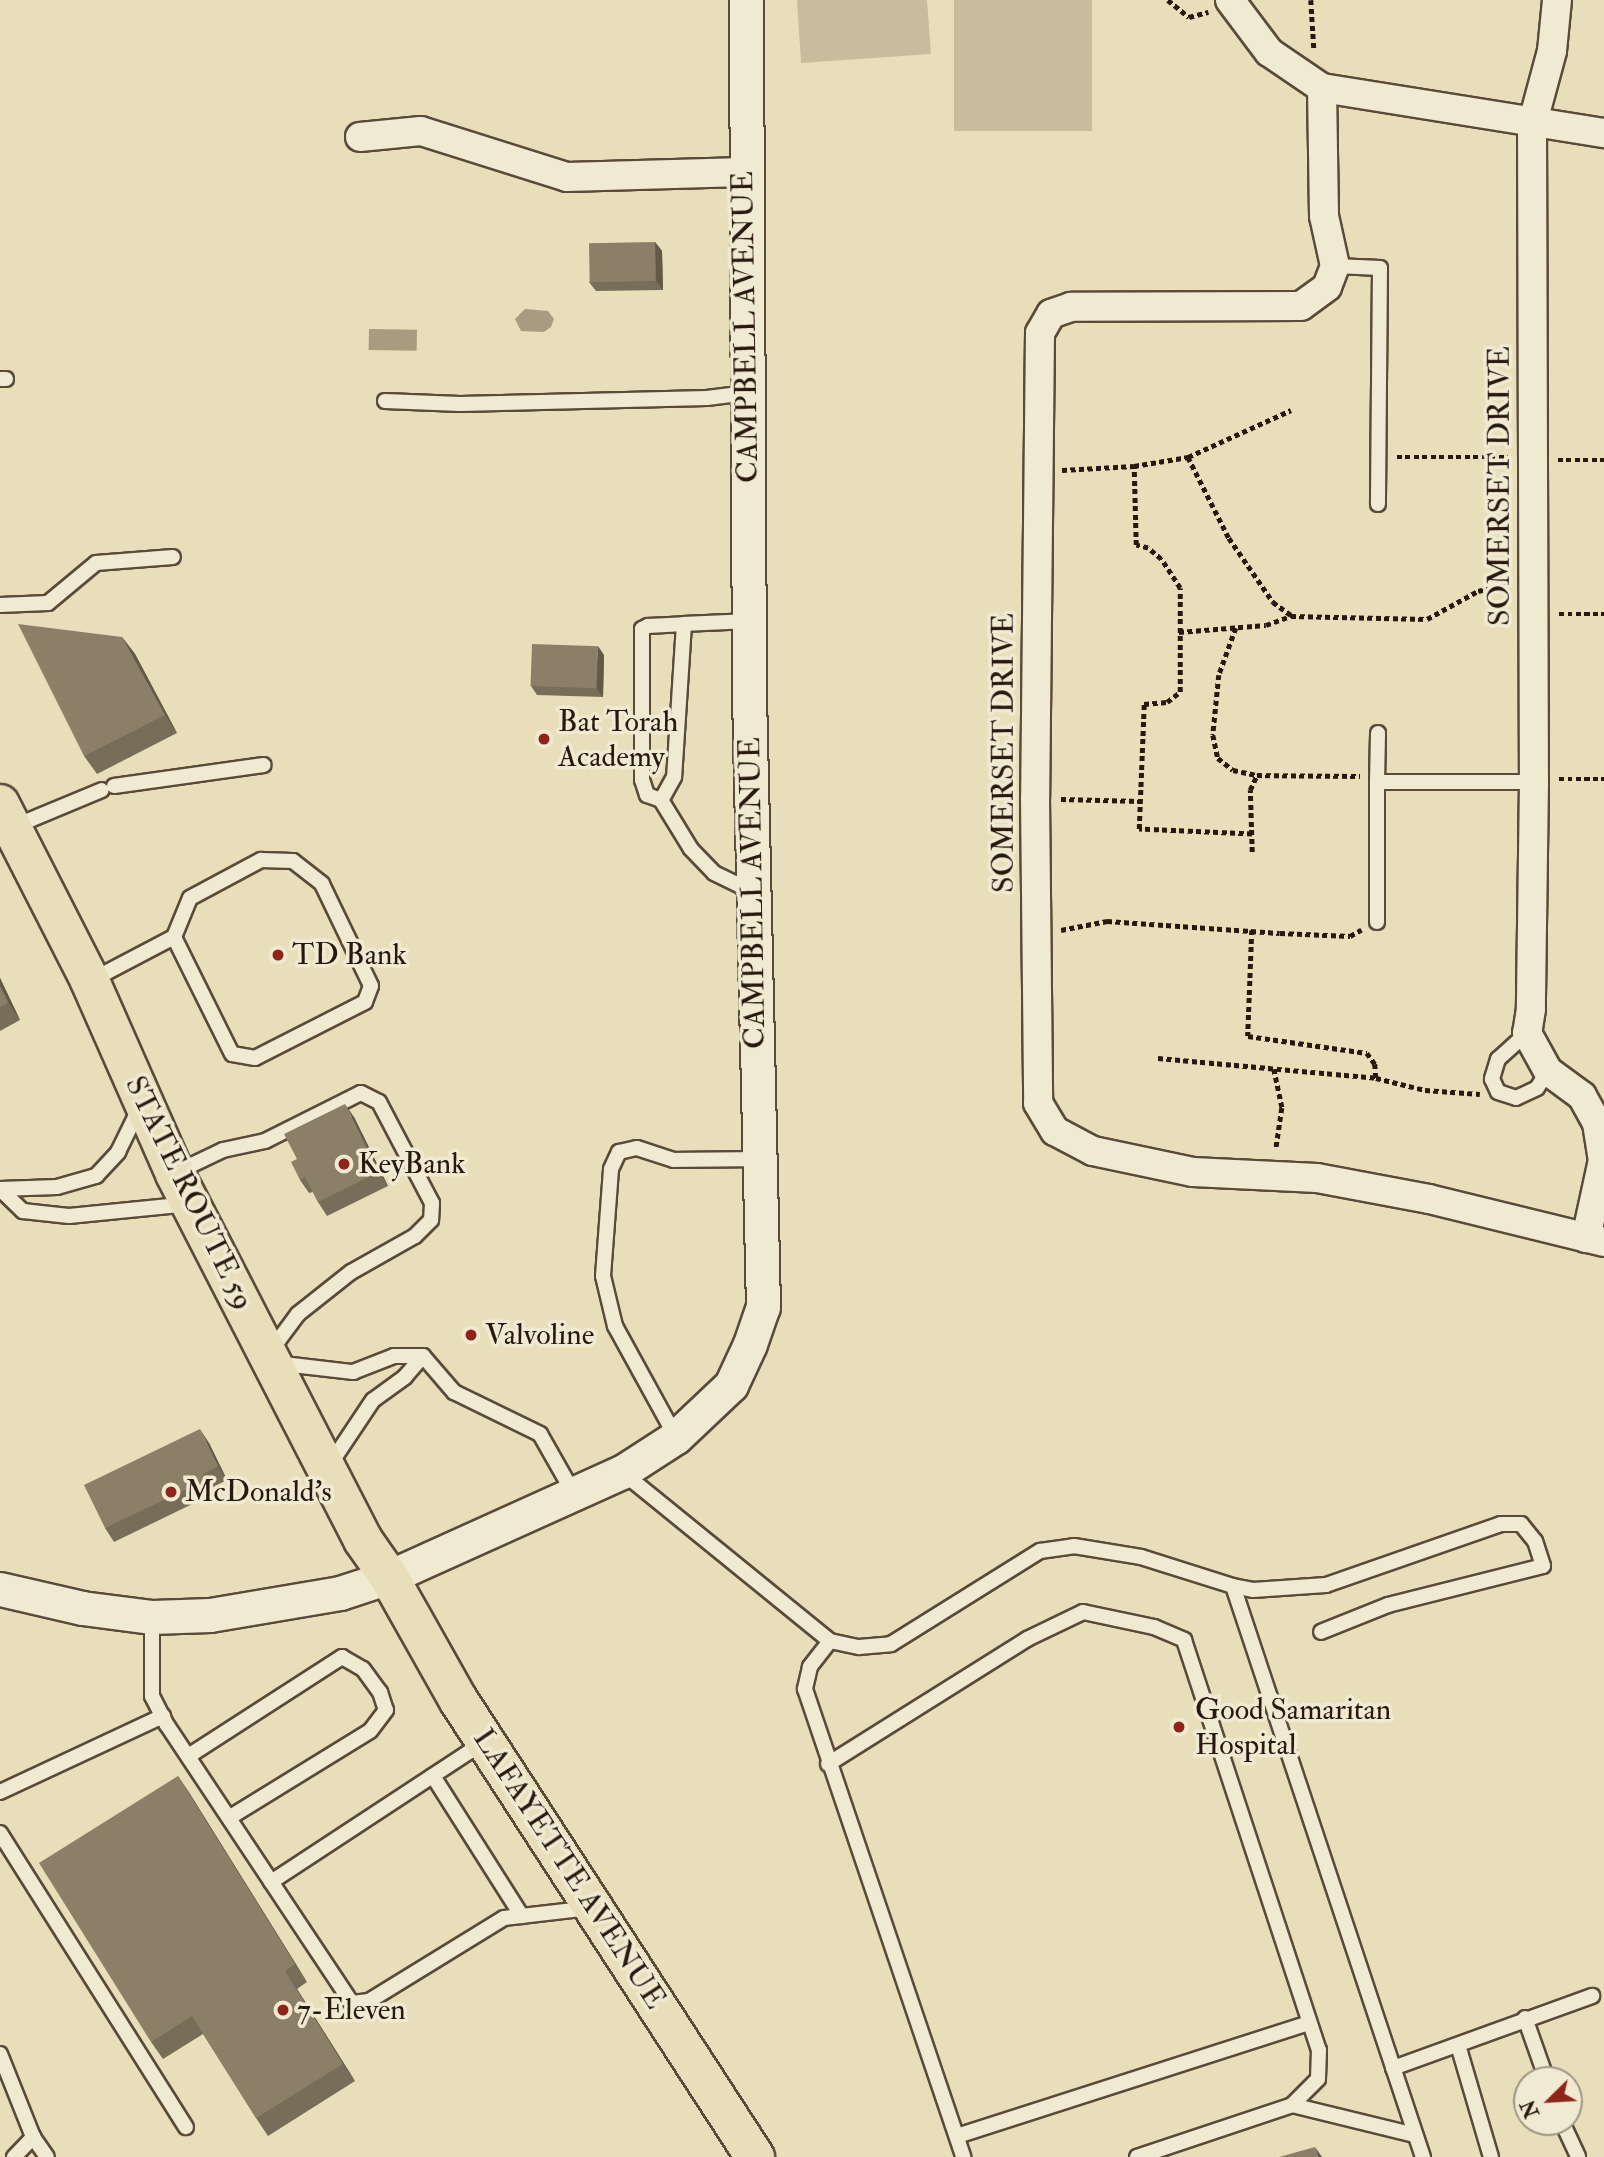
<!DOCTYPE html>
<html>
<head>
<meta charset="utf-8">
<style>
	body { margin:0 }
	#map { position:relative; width:1604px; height:2157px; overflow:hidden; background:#e8deba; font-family:"IM FELL Double Pica",serif }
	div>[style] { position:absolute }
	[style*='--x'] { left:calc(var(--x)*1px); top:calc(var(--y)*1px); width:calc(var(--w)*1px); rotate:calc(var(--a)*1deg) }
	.green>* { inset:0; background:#c8bc9d; transform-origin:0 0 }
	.water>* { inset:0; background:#a79b80; transform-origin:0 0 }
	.path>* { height:4.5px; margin-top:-2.25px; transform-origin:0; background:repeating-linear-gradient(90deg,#29180f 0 5px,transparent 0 8.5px) }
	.roads { filter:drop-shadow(2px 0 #594a3a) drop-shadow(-2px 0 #594a3a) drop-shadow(0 2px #594a3a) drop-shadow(0 -2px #594a3a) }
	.service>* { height:14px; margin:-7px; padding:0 7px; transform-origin:7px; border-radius:7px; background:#f0ead2 }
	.minor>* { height:28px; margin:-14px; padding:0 14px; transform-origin:14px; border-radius:14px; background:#f0ead2 }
	.tertiary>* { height:33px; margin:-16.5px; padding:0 16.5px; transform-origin:16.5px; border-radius:16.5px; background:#f0ead2 }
	.primary>* { height:38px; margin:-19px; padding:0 19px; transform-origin:19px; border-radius:19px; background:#e8deba }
	.wall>* { inset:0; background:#786d59 }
	.shaded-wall>* { inset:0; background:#625949 }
	.building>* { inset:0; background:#8c7f68; transform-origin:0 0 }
	.dots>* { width:19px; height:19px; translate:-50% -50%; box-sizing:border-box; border:4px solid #f0ead2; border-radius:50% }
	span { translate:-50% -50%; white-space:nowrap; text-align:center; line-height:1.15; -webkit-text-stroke:7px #f0ead2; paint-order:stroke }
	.street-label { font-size:30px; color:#29180f }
	.poi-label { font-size:30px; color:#29180f }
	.left { translate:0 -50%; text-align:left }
	.north { position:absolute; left:1513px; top:2066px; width:70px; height:70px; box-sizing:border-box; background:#f0ead2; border:2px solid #a09684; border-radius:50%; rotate:246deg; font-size:19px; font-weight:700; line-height:28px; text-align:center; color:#29180f }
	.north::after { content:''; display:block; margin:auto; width:24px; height:32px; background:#8f2418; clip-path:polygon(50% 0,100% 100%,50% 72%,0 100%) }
</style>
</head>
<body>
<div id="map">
	<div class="green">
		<i style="clip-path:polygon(797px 0,927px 0,931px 54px,801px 63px)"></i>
		<i style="left:954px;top:0;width:138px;height:131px"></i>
	</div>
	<div class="water">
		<i style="clip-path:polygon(525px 309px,548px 311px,554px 319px,551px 327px,544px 332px,521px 331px,515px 319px)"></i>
		<i style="left:369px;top:329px;width:48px;height:21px;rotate:1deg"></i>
	</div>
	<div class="path">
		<i style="--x:1168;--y:0;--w:27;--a:39"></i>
		<i style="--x:1189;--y:17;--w:20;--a:-15"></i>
		<i style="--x:1311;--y:0;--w:49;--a:86.5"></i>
		<i style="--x:1188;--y:457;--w:91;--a:63.2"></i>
		<i style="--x:1229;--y:538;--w:78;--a:55.5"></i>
		<i style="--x:1273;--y:602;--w:22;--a:36"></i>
		<i style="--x:1397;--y:457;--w:111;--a:0"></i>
		<i style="--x:1558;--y:460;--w:46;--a:0"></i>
		<i style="--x:1062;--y:470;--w:72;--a:-3.2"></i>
		<i style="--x:1559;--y:614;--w:45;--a:0"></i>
		<i style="--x:1236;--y:628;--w:50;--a:109.9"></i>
		<i style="--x:1219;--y:675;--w:60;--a:95.7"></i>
		<i style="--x:1213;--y:735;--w:24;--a:78"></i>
		<i style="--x:1218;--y:758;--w:19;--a:39"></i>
		<i style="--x:1233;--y:770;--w:25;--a:12"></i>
		<i style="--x:1257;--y:775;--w:103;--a:0.6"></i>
		<i style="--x:1179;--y:632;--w:87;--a:-4.6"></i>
		<i style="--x:1266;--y:625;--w:27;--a:-20"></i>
		<i style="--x:1291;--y:616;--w:136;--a:1.3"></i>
		<i style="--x:1427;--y:619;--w:58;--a:-28.8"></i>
		<i style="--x:1478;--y:591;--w:31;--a:-13"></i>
		<i style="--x:1559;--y:779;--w:45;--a:0"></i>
		<i style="--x:1061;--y:799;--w:79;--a:1.5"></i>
		<i style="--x:1252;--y:834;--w:113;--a:-177.5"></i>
		<i style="--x:1139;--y:829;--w:125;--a:-87.7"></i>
		<i style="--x:1144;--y:704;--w:23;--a:-5"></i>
		<i style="--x:1167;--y:702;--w:16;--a:-38"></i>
		<i style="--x:1180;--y:692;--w:104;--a:-90"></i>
		<i style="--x:1180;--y:588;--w:35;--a:-123"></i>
		<i style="--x:1161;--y:559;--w:17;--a:-140"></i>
		<i style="--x:1148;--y:548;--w:12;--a:-166"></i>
		<i style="--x:1136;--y:545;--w:79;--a:-91.5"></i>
		<i style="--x:1134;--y:466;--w:55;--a:-9.5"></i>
		<i style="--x:1188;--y:457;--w:113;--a:-24.5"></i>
		<i style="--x:1252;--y:852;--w:62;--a:-91.8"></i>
		<i style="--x:1250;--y:790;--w:17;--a:-65"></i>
		<i style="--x:1061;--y:930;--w:47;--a:-11.1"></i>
		<i style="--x:1107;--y:921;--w:173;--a:4"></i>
		<i style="--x:1280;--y:933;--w:70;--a:2.5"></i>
		<i style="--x:1350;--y:936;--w:13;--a:-29"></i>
		<i style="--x:1252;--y:930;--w:106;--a:92.2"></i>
		<i style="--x:1248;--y:1036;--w:120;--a:8.1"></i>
		<i style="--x:1367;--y:1053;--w:14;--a:54"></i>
		<i style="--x:1375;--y:1064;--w:14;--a:86"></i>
		<i style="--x:1158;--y:1058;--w:219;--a:5.2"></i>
		<i style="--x:1376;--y:1078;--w:50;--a:13.8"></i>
		<i style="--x:1425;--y:1090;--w:55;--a:4.2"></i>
		<i style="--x:1274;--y:1069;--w:40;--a:78"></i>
		<i style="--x:1282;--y:1108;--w:41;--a:98.3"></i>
	</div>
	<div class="roads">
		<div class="service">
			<i style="--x:1335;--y:266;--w:45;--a:2.5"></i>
			<i style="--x:1380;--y:268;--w:236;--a:90.5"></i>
			<i style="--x:0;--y:379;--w:6;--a:0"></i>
			<i style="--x:385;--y:401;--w:75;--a:2.3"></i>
			<i style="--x:460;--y:404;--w:247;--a:-1.4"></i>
			<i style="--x:707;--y:398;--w:40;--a:-7.1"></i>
			<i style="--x:0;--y:605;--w:48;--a:-2.4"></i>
			<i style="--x:48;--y:603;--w:62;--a:-39.8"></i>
			<i style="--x:96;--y:563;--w:77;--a:-4.5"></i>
			<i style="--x:684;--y:624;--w:153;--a:93.7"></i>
			<i style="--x:674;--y:777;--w:26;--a:119"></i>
			<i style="--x:661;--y:800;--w:15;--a:-160"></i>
			<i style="--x:647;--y:795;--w:16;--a:-108"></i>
			<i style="--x:642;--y:780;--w:151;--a:-90"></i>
			<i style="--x:642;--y:629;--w:7;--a:-27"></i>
			<i style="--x:648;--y:626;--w:36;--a:-3"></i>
			<i style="--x:684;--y:624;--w:65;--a:-2.6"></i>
			<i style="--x:1377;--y:782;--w:49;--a:-88.8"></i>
			<i style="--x:114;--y:786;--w:151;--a:-8"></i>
			<i style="--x:661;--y:800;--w:57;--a:58.5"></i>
			<i style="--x:691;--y:849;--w:33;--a:46"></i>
			<i style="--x:714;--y:873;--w:41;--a:25.9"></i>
			<i style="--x:13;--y:827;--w:96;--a:-22.6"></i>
			<i style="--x:1377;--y:922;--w:140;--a:-90"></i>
			<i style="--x:1377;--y:782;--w:157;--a:0"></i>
			<i style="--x:92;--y:980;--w:93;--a:-27.7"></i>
			<i style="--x:174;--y:937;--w:42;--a:-67.7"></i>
			<i style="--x:190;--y:898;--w:81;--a:-28.2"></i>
			<i style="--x:261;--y:860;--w:32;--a:2"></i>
			<i style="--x:293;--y:861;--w:37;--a:38"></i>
			<i style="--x:322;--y:884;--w:113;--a:64.3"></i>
			<i style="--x:371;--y:986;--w:17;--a:111"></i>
			<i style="--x:365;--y:1002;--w:123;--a:153"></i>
			<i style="--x:255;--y:1058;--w:23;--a:-170"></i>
			<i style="--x:232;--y:1054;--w:131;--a:-116.4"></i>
			<i style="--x:1527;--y:1033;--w:39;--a:138"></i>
			<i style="--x:1498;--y:1059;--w:21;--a:107"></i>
			<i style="--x:1492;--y:1079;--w:14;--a:65"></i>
			<i style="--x:1498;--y:1092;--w:19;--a:18"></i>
			<i style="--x:1516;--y:1098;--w:23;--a:-25"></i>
			<i style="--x:1537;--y:1088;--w:20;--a:-57"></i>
			<i style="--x:177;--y:1172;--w:51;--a:-25.6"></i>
			<i style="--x:223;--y:1150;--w:43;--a:-12.1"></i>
			<i style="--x:265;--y:1141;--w:107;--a:-26.6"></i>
			<i style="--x:361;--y:1093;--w:20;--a:27"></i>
			<i style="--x:379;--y:1102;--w:114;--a:62.3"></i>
			<i style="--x:432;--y:1203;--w:17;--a:93"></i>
			<i style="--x:431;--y:1220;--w:23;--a:135"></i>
			<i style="--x:415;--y:1236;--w:73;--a:150.6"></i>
			<i style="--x:351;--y:1272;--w:68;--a:141.6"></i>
			<i style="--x:298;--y:1314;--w:49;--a:126.6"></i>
			<i style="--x:0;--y:1189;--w:32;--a:44"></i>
			<i style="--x:23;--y:1211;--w:46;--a:6.2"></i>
			<i style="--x:69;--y:1216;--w:121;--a:-5.7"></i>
			<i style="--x:0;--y:1189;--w:57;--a:-2"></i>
			<i style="--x:57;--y:1187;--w:41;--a:-15.8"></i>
			<i style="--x:96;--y:1176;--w:33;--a:-47"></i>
			<i style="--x:118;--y:1152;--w:50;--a:-63.9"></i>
			<i style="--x:423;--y:1356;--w:48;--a:49.3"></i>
			<i style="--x:454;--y:1392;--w:96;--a:26"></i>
			<i style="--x:540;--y:1434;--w:69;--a:60.5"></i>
			<i style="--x:275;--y:1363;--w:79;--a:6.6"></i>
			<i style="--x:353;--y:1372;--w:44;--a:-21.3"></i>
			<i style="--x:394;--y:1356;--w:29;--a:0"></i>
			<i style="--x:423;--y:1356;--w:28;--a:131"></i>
			<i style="--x:405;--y:1377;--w:39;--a:144"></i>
			<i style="--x:373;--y:1400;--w:79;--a:123.7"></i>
			<i style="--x:676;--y:1437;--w:127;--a:-118.8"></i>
			<i style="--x:615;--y:1326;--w:51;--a:-103.5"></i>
			<i style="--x:603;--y:1276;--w:107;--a:-85.7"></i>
			<i style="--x:611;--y:1169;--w:19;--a:-65"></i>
			<i style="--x:619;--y:1152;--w:18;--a:-13"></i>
			<i style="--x:637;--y:1148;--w:39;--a:18"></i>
			<i style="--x:674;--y:1160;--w:84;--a:-0.7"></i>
			<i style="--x:622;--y:1472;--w:268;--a:39.1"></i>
			<i style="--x:830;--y:1641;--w:30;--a:12"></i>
			<i style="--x:859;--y:1647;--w:32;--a:-5"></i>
			<i style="--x:891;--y:1644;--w:176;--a:-32"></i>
			<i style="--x:1040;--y:1551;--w:34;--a:-8"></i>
			<i style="--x:1074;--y:1546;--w:68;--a:9.3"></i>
			<i style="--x:1141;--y:1557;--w:96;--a:17.5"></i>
			<i style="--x:1233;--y:1586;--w:602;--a:71.6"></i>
			<i style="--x:1233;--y:1586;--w:20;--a:11"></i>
			<i style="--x:1253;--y:1590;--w:73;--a:-3.9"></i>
			<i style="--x:1326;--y:1585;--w:185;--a:-19.2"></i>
			<i style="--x:1501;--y:1524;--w:20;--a:0"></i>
			<i style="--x:1521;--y:1524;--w:22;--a:51"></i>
			<i style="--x:1535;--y:1541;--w:26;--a:72"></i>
			<i style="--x:1543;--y:1566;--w:160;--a:165.9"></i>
			<i style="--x:1388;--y:1605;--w:72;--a:158.1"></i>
			<i style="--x:152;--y:1617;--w:79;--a:90"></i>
			<i style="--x:152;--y:1696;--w:33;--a:63"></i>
			<i style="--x:167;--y:1725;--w:334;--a:56.4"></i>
			<i style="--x:352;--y:2003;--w:17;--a:-7"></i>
			<i style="--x:369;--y:2001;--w:158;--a:-31.6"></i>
			<i style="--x:504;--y:1918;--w:88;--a:-6.6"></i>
			<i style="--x:830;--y:1641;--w:33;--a:128"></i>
			<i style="--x:810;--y:1667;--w:23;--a:103"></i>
			<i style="--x:805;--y:1689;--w:494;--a:71.3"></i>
			<i style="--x:190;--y:1755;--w:181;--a:-32.8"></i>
			<i style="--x:342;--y:1657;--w:24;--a:30"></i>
			<i style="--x:363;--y:1669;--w:29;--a:54"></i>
			<i style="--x:380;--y:1692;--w:19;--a:72"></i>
			<i style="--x:386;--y:1710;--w:26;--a:127"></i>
			<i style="--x:370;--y:1731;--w:164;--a:148.4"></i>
			<i style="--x:828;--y:1764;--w:235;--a:-32.1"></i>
			<i style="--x:1027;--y:1639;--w:62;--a:-25.7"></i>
			<i style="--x:1083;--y:1612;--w:73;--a:11.9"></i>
			<i style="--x:1154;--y:1627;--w:33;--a:23"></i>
			<i style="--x:1184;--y:1640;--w:432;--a:71.8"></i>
			<i style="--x:1319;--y:2050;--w:29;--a:92"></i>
			<i style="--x:1318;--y:2079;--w:37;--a:135"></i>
			<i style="--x:433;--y:1776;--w:166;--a:57.6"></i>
			<i style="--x:0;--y:1792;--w:180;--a:-25"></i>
			<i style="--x:0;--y:1833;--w:348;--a:57.7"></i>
			<i style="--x:271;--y:1882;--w:255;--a:-33.3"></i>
			<i style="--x:1525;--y:2018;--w:66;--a:70.5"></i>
			<i style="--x:1458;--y:2045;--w:117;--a:73.6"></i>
			<i style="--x:0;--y:2054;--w:89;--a:68.3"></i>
			<i style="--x:33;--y:2137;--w:24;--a:55"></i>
			<i style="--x:1393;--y:2068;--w:212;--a:-19.9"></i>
			<i style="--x:1562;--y:2122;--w:38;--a:65"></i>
			<i style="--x:957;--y:2136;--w:370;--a:-17.8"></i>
			<i style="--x:14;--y:2157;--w:28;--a:-46"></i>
			<i style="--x:1137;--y:2157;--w:163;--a:-18.5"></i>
			<i style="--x:1292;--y:2105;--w:127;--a:13.7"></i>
		</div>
		<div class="minor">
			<i style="--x:1230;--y:0;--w:65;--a:53.1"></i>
			<i style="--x:1269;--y:52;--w:64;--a:34.2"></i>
			<i style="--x:1322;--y:88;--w:286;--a:9.1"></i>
			<i style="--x:1557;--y:0;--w:51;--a:95.6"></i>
			<i style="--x:1552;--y:51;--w:77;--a:105.1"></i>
			<i style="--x:1532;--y:125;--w:657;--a:89.83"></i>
			<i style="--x:1534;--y:782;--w:227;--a:90.8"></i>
			<i style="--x:1531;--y:1009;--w:24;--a:99"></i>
			<i style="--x:1527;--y:1033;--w:43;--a:61.1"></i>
			<i style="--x:1548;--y:1071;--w:42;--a:36.3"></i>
			<i style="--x:1582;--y:1096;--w:31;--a:61"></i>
			<i style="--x:1597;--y:1123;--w:37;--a:81"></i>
			<i style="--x:1603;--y:1160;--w:80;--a:102.3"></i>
			<i style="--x:1322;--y:88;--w:128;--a:89.1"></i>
			<i style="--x:1324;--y:216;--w:51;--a:77.6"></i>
			<i style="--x:1335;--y:266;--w:22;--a:111"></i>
			<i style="--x:1327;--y:287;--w:32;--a:144"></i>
			<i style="--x:1301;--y:306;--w:230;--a:179.8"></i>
			<i style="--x:1071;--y:307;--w:21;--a:161"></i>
			<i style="--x:1051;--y:314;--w:22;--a:120"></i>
			<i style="--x:1040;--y:333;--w:465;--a:90.6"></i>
			<i style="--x:1035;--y:798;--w:305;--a:89.4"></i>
			<i style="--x:1038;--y:1103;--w:33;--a:59"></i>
			<i style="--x:1055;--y:1131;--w:43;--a:27.8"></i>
			<i style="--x:1093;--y:1151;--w:102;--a:11.9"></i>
			<i style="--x:1193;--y:1172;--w:124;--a:2.8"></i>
			<i style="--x:1317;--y:1178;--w:114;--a:10.6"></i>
			<i style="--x:1429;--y:1199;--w:180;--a:13.8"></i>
			<i style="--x:360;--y:137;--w:61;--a:-5.6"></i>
			<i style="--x:421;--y:131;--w:153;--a:17.5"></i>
			<i style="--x:567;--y:177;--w:177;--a:-1.6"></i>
		</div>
		<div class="tertiary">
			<i style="--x:0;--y:1589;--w:84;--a:13"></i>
			<i style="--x:82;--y:1608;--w:71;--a:7.3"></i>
			<i style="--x:152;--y:1617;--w:58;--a:-2"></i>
			<i style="--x:210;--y:1615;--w:132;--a:-9.6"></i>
			<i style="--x:340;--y:1593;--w:52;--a:-18.1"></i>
			<i style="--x:389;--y:1577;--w:256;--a:-24.3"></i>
			<i style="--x:622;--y:1472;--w:64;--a:-32.9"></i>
			<i style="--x:676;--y:1437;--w:76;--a:-43.4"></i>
			<i style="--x:731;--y:1385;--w:45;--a:-65.1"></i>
			<i style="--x:750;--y:1344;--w:39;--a:-71"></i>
			<i style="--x:763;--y:1307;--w:611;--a:-91.31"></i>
			<i style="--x:749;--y:696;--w:696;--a:-90.25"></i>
		</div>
		<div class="primary">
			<i style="--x:0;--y:804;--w:199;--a:63"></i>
			<i style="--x:90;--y:981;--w:211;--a:66.2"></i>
			<i style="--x:175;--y:1174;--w:411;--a:62.8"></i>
			<i style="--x:363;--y:1540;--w:45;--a:54.9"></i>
			<i style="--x:389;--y:1577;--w:142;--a:60.6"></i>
			<i style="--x:459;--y:1701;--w:544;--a:57.01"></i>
		</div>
	</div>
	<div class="wall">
		<i style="clip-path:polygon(655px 242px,662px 251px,663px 290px,596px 291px,589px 282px)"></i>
		<i style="clip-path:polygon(122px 637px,135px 654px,177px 733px,97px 774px,84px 756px)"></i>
		<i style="clip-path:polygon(604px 655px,603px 697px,537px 695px,531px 686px)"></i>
		<i style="clip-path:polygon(0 978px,20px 1020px,0 1031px)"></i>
		<i style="clip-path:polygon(354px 1117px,388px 1186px,327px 1216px,318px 1202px,313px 1192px,309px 1193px,300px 1180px,297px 1159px)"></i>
		<i style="clip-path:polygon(209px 1443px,227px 1480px,213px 1487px,215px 1493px,114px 1542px,105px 1528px)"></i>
		<i style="clip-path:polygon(178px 1776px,190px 1794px,307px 1982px,297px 1989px,355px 2081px,268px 2136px,256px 2118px,203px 2034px,163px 2059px,151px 2042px)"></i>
	</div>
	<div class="shaded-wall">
		<i style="clip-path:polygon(655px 242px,662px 251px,663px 290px,656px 281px)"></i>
		<i style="clip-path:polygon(122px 637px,135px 654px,177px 733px,165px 715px)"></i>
		<i style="clip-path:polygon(598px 646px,604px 655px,603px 697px,596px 688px)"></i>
		<i style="clip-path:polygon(0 978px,20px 1020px,8px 1002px,0 986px)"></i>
		<i style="clip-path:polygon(345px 1104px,354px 1117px,388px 1186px,379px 1172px)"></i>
		<i style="clip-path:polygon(200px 1429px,209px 1443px,227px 1480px,218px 1466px)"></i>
		<i style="clip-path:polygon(203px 1474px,213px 1487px,215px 1493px,206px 1480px)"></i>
		<i style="clip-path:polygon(178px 1776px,190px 1794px,307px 1982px,295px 1964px)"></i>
		<i style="clip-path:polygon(285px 1971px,297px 1989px,355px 2081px,343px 2064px)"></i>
		<i style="clip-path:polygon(1315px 2147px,1322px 2157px,1318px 2157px)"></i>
	</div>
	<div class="building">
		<i style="left:655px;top:242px;width:39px;height:66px;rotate:89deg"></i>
		<i style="clip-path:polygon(18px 624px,122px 637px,165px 715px,84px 756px)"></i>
		<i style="left:532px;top:644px;width:66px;height:42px;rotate:2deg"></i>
		<i style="clip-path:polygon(0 986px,8px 1002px,0 1007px)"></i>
		<i style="clip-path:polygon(345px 1104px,379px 1172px,318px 1202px,305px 1177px,300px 1180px,291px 1162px,297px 1159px,284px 1134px)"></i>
		<i style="clip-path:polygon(200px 1429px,218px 1466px,203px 1474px,206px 1480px,105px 1528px,84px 1485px)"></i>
		<i style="clip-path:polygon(178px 1776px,295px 1964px,285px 1971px,343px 2064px,256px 2118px,192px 2016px,151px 2042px,39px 1863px)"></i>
		<i style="clip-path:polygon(1315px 2147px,1318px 2157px,1279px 2157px)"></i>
	</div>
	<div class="dots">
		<i style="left:544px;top:739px;background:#8f2418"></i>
		<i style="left:278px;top:955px;background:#8f2418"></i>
		<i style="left:344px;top:1164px;background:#8f2418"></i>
		<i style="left:471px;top:1335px;background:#8f2418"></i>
		<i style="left:171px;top:1492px;background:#8f2418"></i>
		<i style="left:1179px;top:1727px;background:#8f2418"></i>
		<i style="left:283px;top:2010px;background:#8f2418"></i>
	</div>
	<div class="street-label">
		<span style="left:746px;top:327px;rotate:-91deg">CAMPBELL AVENUE</span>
		<span style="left:1500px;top:486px;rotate:-90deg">SOMERSET DRIVE</span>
		<span style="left:1004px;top:753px;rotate:-90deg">SOMERSET DRIVE</span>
		<span style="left:753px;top:893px;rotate:-91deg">CAMPBELL AVENUE</span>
		<span style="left:189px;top:1193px;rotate:64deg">STATE ROUTE 59</span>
		<span style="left:569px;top:1869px;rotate:57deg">LAFAYETTE AVENUE</span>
	</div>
	<div class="poi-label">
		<span class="left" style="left:558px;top:739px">Bat Torah<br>Academy</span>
		<span class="left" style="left:292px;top:955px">TD Bank</span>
		<span class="left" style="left:358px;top:1164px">KeyBank</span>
		<span class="left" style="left:485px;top:1335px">Valvoline</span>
		<span class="left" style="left:185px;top:1492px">McDonald's</span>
		<span class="left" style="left:1195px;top:1727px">Good Samaritan<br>Hospital</span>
		<span class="left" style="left:297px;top:2010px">7-Eleven</span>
	</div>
	<div class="north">N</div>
</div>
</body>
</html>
